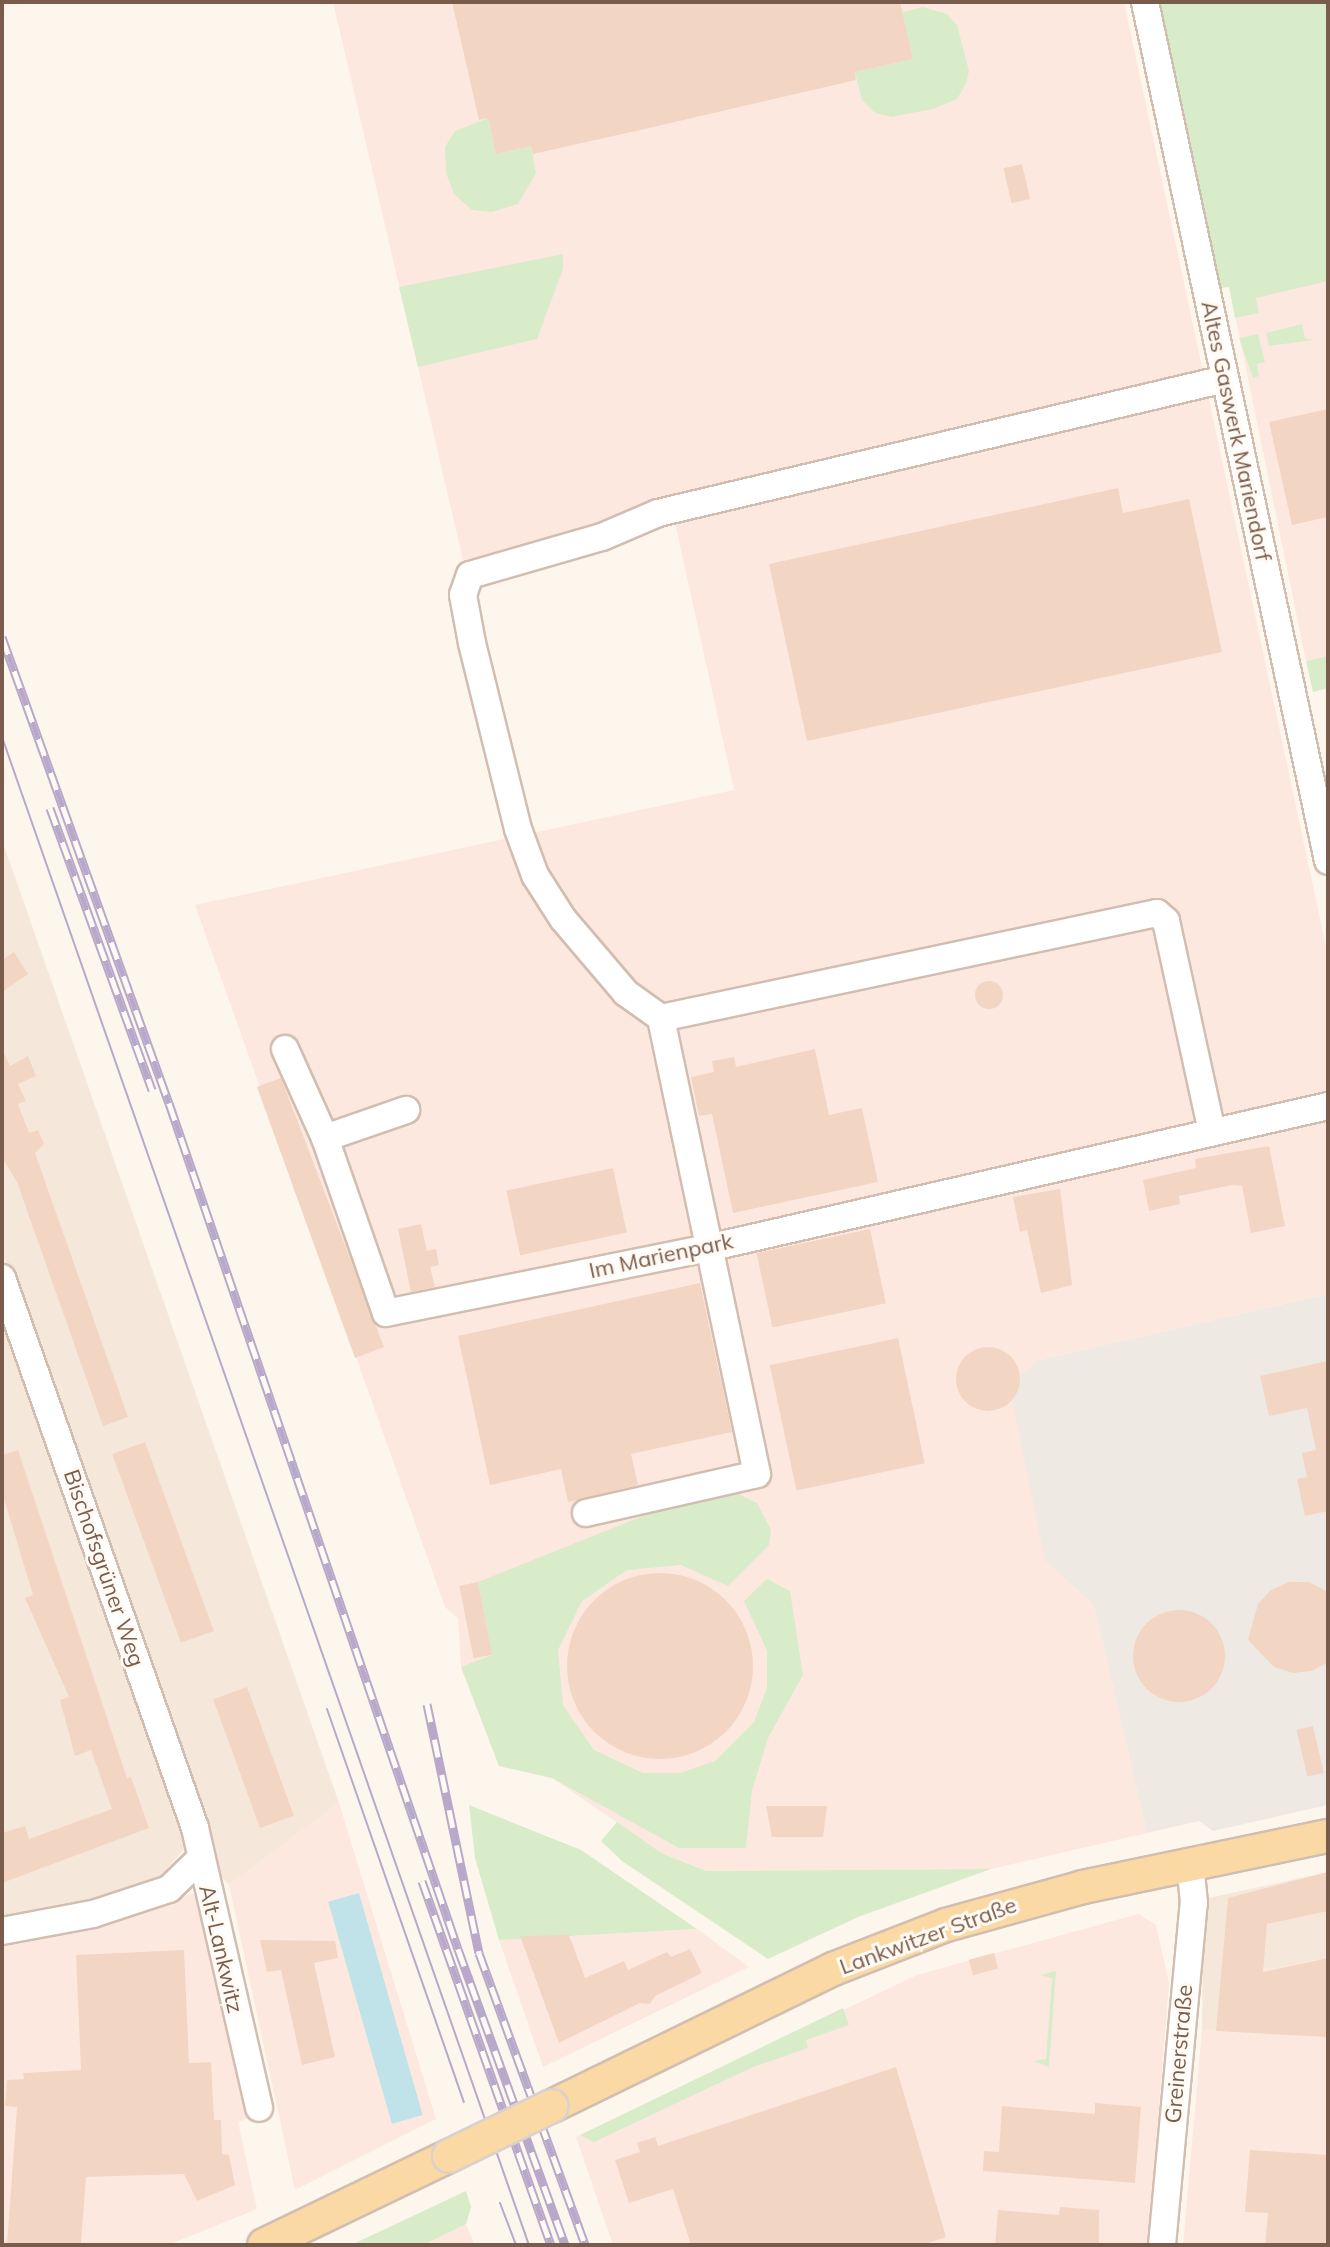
<!DOCTYPE html>
<html>
<head>
<meta charset="utf-8">
<style>
	body { margin:0 }
	#map { position:relative; width:1330px; height:2247px; overflow:hidden; background:#fdf6ec; font-family:Mulish,sans-serif }
	div>[style] { position:absolute }
	[style*='--x'] { left:calc(var(--x)*1px); top:calc(var(--y)*1px); width:calc(var(--w)*1px); rotate:calc(var(--a)*1deg) }
	.residential>* { inset:0; background:#f5e8da }
	.commercial>* { inset:0; background:#fde8e0 }
	.industrial>* { inset:0; background:#efe9e4 }
	.green>* { inset:0; background:#d8ecc9 }
	.water>* { inset:0; background:#bfe3e8; transform-origin:0 0 }
	.building>* { inset:0; background:#f3d5c3; transform-origin:0 0 }
	.round { border-radius:50% }
	.roads { filter:drop-shadow(2px 0 #d1beb0) drop-shadow(-2px 0 #d1beb0) drop-shadow(0 2px #d1beb0) drop-shadow(0 -2px #d1beb0) }
	.minor>* { height:26px; margin:-13px; padding:0 13px; transform-origin:13px; border-radius:13px; background:#fff }
	.major>* { height:32px; margin:-16px; padding:0 16px; transform-origin:16px; border-radius:16px; background:#fbd9a5 }
	.tram>* { height:2px; margin:-1px; padding:0 1px; transform-origin:1px; border-radius:1px; background:#b9a8c9 }
	.rail>* { height:9px; margin-top:-4.5px; transform-origin:0; background:repeating-linear-gradient(90deg,#fffaf3 0 18px,#b9a8c9 0 36px); box-sizing:border-box; border-block:2px solid #b9a8c9 }
	.bridges { filter:drop-shadow(2px 0 #dad1cd) drop-shadow(-2px 0 #dad1cd) drop-shadow(0 2px #dad1cd) drop-shadow(0 -2px #dad1cd) }
	.major-bridge>* { height:32px; margin:-16px; padding:0 16px; transform-origin:16px; border-radius:16px; background:#fbd9a5 }
	span { translate:-50% -50%; white-space:nowrap; text-align:center; line-height:1.15; -webkit-text-stroke:6px #fffaf3; paint-order:stroke }
	.street-label { font-size:22px; color:#7a5c4d }
	.frame { position:absolute; inset:0; border:4px solid #7a5c4d; pointer-events:none }
</style>
</head>
<body>
<div id="map">
	<div class="residential">
		<i style="clip-path:polygon(2px 840px,339px 1803px,229px 1885px,212px 1866px,2px 1251px)"></i>
		<i style="clip-path:polygon(2px 1304px,185px 1824px,187px 1846px,160px 1876px,85px 1904px,2px 1919px)"></i>
		<i style="clip-path:polygon(1328px 1872px,1328px 1991px,1317px 1960px,1275px 1969px,1251px 1967px,1246px 2033px,1202px 2030px,1204px 1899px)"></i>
	</div>
	<div class="commercial">
		<i style="clip-path:polygon(333px 2px,1124px 2px,1328px 956px,1328px 1294px,1039px 1360px,1045px 1561px,1094px 1605px,1147px 1833px,991px 1869px,708px 1871px,663px 1854px,552px 1778px,499px 1766px,461px 1667px,458px 1618px,445px 1607px,195px 905px,734px 790px,675px 523px,463px 560px)"></i>
		<i style="clip-path:polygon(1328px 264px,1328px 656px,1306px 661px,1229px 286px)"></i>
		<i style="clip-path:polygon(339px 1803px,436px 2119px,295px 2190px,229px 1885px)"></i>
		<i style="clip-path:polygon(195px 1893px,203px 1907px,252px 2117px,238px 2122px,257px 2209px,168px 2245px,2px 2245px,2px 1940px,90px 1924px)"></i>
		<i style="clip-path:polygon(1138px 1914px,1156px 1925px,1169px 1983px,1148px 2245px,613px 2245px,576px 2137px,917px 1975px)"></i>
		<i style="clip-path:polygon(697px 1929px,749px 1967px,543px 2067px,499px 1940px)"></i>
		<i style="clip-path:polygon(1318px 1960px,1328px 1991px,1328px 2245px,1183px 2245px,1202px 2030px,1246px 2033px,1251px 1966px,1275px 1969px)"></i>
		<i style="clip-path:polygon(471px 2207px,466px 2224px,475px 2245px,393px 2245px)"></i>
	</div>
	<div class="industrial">
		<i style="clip-path:polygon(1328px 1294px,1328px 1805px,1213px 1831px,1199px 1821px,1147px 1833px,1094px 1605px,1045px 1561px,1009px 1384px,1039px 1360px)"></i>
	</div>
	<div class="green">
		<i style="clip-path:polygon(1160px 2px,1328px 2px,1328px 281px,1256px 298px,1259px 313px,1235px 318px,1229px 287px,1220px 288px)"></i>
		<i style="clip-path:polygon(923px 7px,947px 14px,957px 25px,969px 71px,966px 84px,957px 99px,933px 109px,891px 117px,875px 113px,862px 100px,855px 72px,913px 59px,902px 12px)"></i>
		<i style="clip-path:polygon(488px 118px,496px 154px,531px 146px,536px 173px,518px 204px,492px 212px,472px 210px,454px 194px,446px 173px,445px 147px,455px 131px)"></i>
		<i style="clip-path:polygon(563px 254px,563px 269px,537px 339px,418px 367px,399px 287px)"></i>
		<i style="clip-path:polygon(1302px 324px,1305px 338px,1314px 340px,1269px 346px,1266px 333px)"></i>
		<i style="clip-path:polygon(1258px 334px,1265px 362px,1257px 364px,1259px 376px,1253px 378px,1239px 338px)"></i>
		<i style="clip-path:polygon(1328px 656px,1328px 688px,1313px 692px,1306px 661px)"></i>
		<i style="clip-path:polygon(734px 1492px,757px 1503px,771px 1530px,769px 1545px,728px 1586px,681px 1565px,627px 1570px,582px 1601px,558px 1650px,563px 1705px,594px 1750px,643px 1773px,680px 1773px,715px 1761px,754px 1722px,767px 1688px,767px 1651px,744px 1601px,767px 1579px,790px 1591px,803px 1675px,768px 1738px,752px 1791px,746px 1848px,679px 1848px,552px 1778px,499px 1766px,461px 1667px,492px 1655px,478px 1582px,648px 1514px)"></i>
		<i style="clip-path:polygon(469px 1805px,581px 1850px,697px 1929px,499px 1940px,475px 1858px)"></i>
		<i style="clip-path:polygon(617px 1822px,663px 1854px,707px 1871px,991px 1869px,858px 1917px,768px 1959px,622px 1861px,601px 1841px)"></i>
		<i style="clip-path:polygon(1056px 1971px,1049px 2067px,1033px 2061px,1046px 2059px,1052px 1978px,1040px 1975px)"></i>
		<i style="clip-path:polygon(843px 2008px,849px 2025px,806px 2040px,808px 2048px,753px 2067px,594px 2142px,580px 2135px)"></i>
		<i style="clip-path:polygon(466px 2191px,471px 2207px,466px 2224px,423px 2245px,351px 2245px)"></i>
	</div>
	<div class="water">
		<i style="left:359px;top:1893px;width:231px;height:32px;rotate:74deg"></i>
	</div>
	<div class="building">
		<i style="clip-path:polygon(452px 2px,900px 2px,913px 59px,855px 72px,856px 80px,649px 128px,533px 154px,531px 146px,496px 154px,488px 118px,479px 120px)"></i>
		<i style="left:1022px;top:164px;width:36px;height:19px;rotate:77deg"></i>
		<i style="clip-path:polygon(1328px 409px,1328px 517px,1292px 525px,1269px 422px)"></i>
		<i style="clip-path:polygon(1118px 488px,1123px 513px,1189px 499px,1222px 652px,807px 741px,769px 564px)"></i>
		<i style="clip-path:polygon(14px 952px,28px 974px,2px 992px,2px 960px)"></i>
		<i class="round" style="left:975px;top:981px;width:28px;height:28px"></i>
		<i style="clip-path:polygon(2px 1049px,10px 1066px,28px 1056px,36px 1076px,18px 1084px,26px 1101px,18px 1104px,29px 1133px,38px 1130px,44px 1144px,35px 1153px,128px 1417px,103px 1426px,17px 1182px,2px 1157px)"></i>
		<i style="clip-path:polygon(815px 1049px,829px 1115px,862px 1108px,878px 1182px,733px 1213px,712px 1114px,699px 1116px,691px 1077px,714px 1072px,712px 1061px,734px 1057px,736px 1067px)"></i>
		<i style="clip-path:polygon(281px 1078px,384px 1347px,355px 1358px,257px 1087px)"></i>
		<i style="clip-path:polygon(1269px 1146px,1285px 1226px,1251px 1233px,1242px 1186px,1232px 1185px,1179px 1196px,1180px 1204px,1149px 1211px,1143px 1180px,1196px 1168px,1195px 1159px)"></i>
		<i style="left:613px;top:1168px;width:66px;height:109px;rotate:78deg"></i>
		<i style="clip-path:polygon(1060px 1189px,1072px 1285px,1041px 1293px,1027px 1230px,1020px 1232px,1013px 1197px)"></i>
		<i style="clip-path:polygon(421px 1224px,427px 1251px,436px 1249px,439px 1265px,430px 1267px,435px 1287px,411px 1292px,398px 1229px)"></i>
		<i style="left:870px;top:1229px;width:76px;height:116px;rotate:78deg"></i>
		<i style="clip-path:polygon(700px 1283px,732px 1432px,631px 1454px,638px 1485px,568px 1502px,561px 1469px,490px 1485px,458px 1336px)"></i>
		<i style="left:898px;top:1338px;width:128px;height:131px;rotate:78deg"></i>
		<i class="round" style="left:956px;top:1347px;width:64px;height:64px"></i>
		<i style="clip-path:polygon(1328px 1361px,1328px 1511px,1305px 1516px,1297px 1479px,1307px 1477px,1302px 1453px,1316px 1450px,1307px 1408px,1269px 1416px,1260px 1376px)"></i>
		<i style="left:145px;top:1442px;width:201px;height:35px;rotate:70deg"></i>
		<i style="clip-path:polygon(18px 1450px,127px 1778px,131px 1777px,149px 1828px,2px 1883px,2px 1833px,25px 1826px,29px 1839px,112px 1809px,91px 1750px,75px 1756px,60px 1700px,69px 1697px,25px 1598px,33px 1595px,2px 1492px,2px 1455px)"></i>
		<i class="round" style="left:567px;top:1573px;width:186px;height:186px"></i>
		<i style="left:478px;top:1582px;width:74px;height:19px;rotate:79deg"></i>
		<i style="clip-path:polygon(1289px 1582px,1309px 1582px,1328px 1592px,1328px 1662px,1312px 1671px,1293px 1673px,1274px 1667px,1248px 1640px,1258px 1604px,1271px 1590px)"></i>
		<i class="round" style="left:1133px;top:1610px;width:92px;height:92px"></i>
		<i style="left:247px;top:1687px;width:137px;height:36px;rotate:70deg"></i>
		<i style="left:1313px;top:1726px;width:48px;height:17px;rotate:77deg"></i>
		<i style="clip-path:polygon(766px 1806px,827px 1806px,823px 1837px,772px 1837px)"></i>
		<i style="clip-path:polygon(1328px 1872px,1328px 1911px,1267px 1924px,1263px 1972px,1328px 1958px,1328px 2037px,1216px 2031px,1228px 1898px)"></i>
		<i style="clip-path:polygon(569px 1935px,585px 1978px,624px 1961px,628px 1970px,667px 1952px,671px 1957px,690px 1949px,702px 1973px,655px 1996px,650px 2004px,640px 2003px,559px 2043px,520px 1936px)"></i>
		<i style="clip-path:polygon(260px 1940px,335px 1941px,338px 1958px,314px 1963px,335px 2057px,302px 2065px,281px 1970px,267px 1972px)"></i>
		<i style="clip-path:polygon(184px 1950px,189px 2063px,211px 2062px,214px 2120px,221px 2120px,222px 2154px,229px 2155px,235px 2185px,197px 2201px,184px 2174px,86px 2177px,81px 2243px,7px 2245px,17px 2107px,5px 2106px,7px 2080px,24px 2079px,23px 2073px,81px 2070px,76px 1955px)"></i>
		<i style="left:994px;top:1953px;width:16px;height:26px;rotate:75deg"></i>
		<i style="clip-path:polygon(896px 2067px,946px 2237px,922px 2245px,691px 2245px,673px 2189px,629px 2203px,615px 2160px,640px 2152px,637px 2143px,655px 2137px,658px 2146px)"></i>
		<i style="clip-path:polygon(1095px 2103px,1141px 2107px,1135px 2183px,983px 2171px,984px 2151px,999px 2152px,1002px 2106px,1095px 2114px)"></i>
		<i style="clip-path:polygon(1250px 2150px,1328px 2155px,1328px 2245px,1265px 2245px,1268px 2213px,1245px 2212px)"></i>
		<i style="clip-path:polygon(1060px 2207px,1099px 2210px,1099px 2245px,995px 2245px,998px 2210px,1059px 2215px)"></i>
	</div>
	<div class="roads">
		<div class="minor">
			<i style="--x:1145;--y:2;--w:878;--a:77.97"></i>
			<i style="--x:661;--y:1018;--w:507;--a:-11.95"></i>
			<i style="--x:1157;--y:913;--w:12;--a:42"></i>
			<i style="--x:1166;--y:921;--w:216;--a:77.7"></i>
			<i style="--x:285;--y:1049;--w:98;--a:65.8"></i>
			<i style="--x:325;--y:1138;--w:185;--a:70.8"></i>
			<i style="--x:386;--y:1313;--w:328;--a:-11.4"></i>
			<i style="--x:708;--y:1248;--w:636;--a:-12.9"></i>
			<i style="--x:325;--y:1138;--w:86;--a:-19.1"></i>
			<i style="--x:2;--y:1278;--w:583;--a:70.66"></i>
			<i style="--x:195;--y:1828;--w:287;--a:77.1"></i>
			<i style="--x:586;--y:1513;--w:175;--a:-12.8"></i>
			<i style="--x:757;--y:1474;--w:466;--a:-101.9"></i>
			<i style="--x:661;--y:1018;--w:43;--a:-144.5"></i>
			<i style="--x:626;--y:993;--w:97;--a:-130.4"></i>
			<i style="--x:563;--y:919;--w:52;--a:-122.5"></i>
			<i style="--x:535;--y:875;--w:49;--a:-110.3"></i>
			<i style="--x:518;--y:829;--w:192;--a:-103.9"></i>
			<i style="--x:472;--y:643;--w:49;--a:-100.6"></i>
			<i style="--x:463;--y:595;--w:21;--a:-71"></i>
			<i style="--x:470;--y:575;--w:137;--a:-16.1"></i>
			<i style="--x:602;--y:537;--w:61;--a:-23.2"></i>
			<i style="--x:658;--y:513;--w:583;--a:-13.3"></i>
			<i style="--x:2;--y:1931;--w:93;--a:-10.6"></i>
			<i style="--x:93;--y:1914;--w:80;--a:-18.2"></i>
			<i style="--x:169;--y:1889;--w:43;--a:-44.1"></i>
			<i style="--x:1162;--y:2245;--w:343;--a:-84.7"></i>
			<i style="--x:1194;--y:1903;--w:40;--a:-95.7"></i>
		</div>
		<div class="major">
			<i style="--x:552;--y:2106;--w:313;--a:-26"></i>
			<i style="--x:833;--y:1969;--w:121;--a:-21.3"></i>
			<i style="--x:946;--y:1925;--w:142;--a:-15.5"></i>
			<i style="--x:1083;--y:1887;--w:250;--a:-11.8"></i>
			<i style="--x:264;--y:2245;--w:205;--a:-25.7"></i>
		</div>
	</div>
	<div class="tram">
		<i style="--x:2;--y:737;--w:1597;--a:70.74"></i>
		<i style="--x:327;--y:1709;--w:416;--a:70.8"></i>
		<i style="--x:500;--y:2203;--w:45;--a:69.1"></i>
	</div>
	<div class="rail">
		<i style="--x:2;--y:637;--w:495;--a:70.3"></i>
		<i style="--x:169;--y:1103;--w:894;--a:71.14"></i>
		<i style="--x:458;--y:1949;--w:315;--a:70.1"></i>
		<i style="--x:50;--y:808;--w:300;--a:70.1"></i>
		<i style="--x:427;--y:1704;--w:254;--a:78.2"></i>
		<i style="--x:479;--y:1953;--w:311;--a:70"></i>
		<i style="--x:422;--y:1881;--w:386;--a:70.5"></i>
	</div>
	<div class="bridges">
		<div class="major-bridge">
			<i style="--x:449;--y:2156;--w:114;--a:-25.9"></i>
		</div>
	</div>
	<div class="street-label">
		<span style="left:1236px;top:431px;rotate:78deg">Altes Gaswerk Mariendorf</span>
		<span style="left:661px;top:1256px;rotate:-12deg">Im Marienpark</span>
		<span style="left:104px;top:1568px;rotate:71deg">Bischofsgrüner Weg</span>
		<span style="left:928px;top:1936px;rotate:-20deg">Lankwitzer Straße</span>
		<span style="left:221px;top:1949px;rotate:77deg">Alt-Lankwitz</span>
		<span style="left:1179px;top:2054px;rotate:-85deg">Greinerstraße</span>
	</div>
	<div class="frame"></div>
</div>
</body>
</html>
